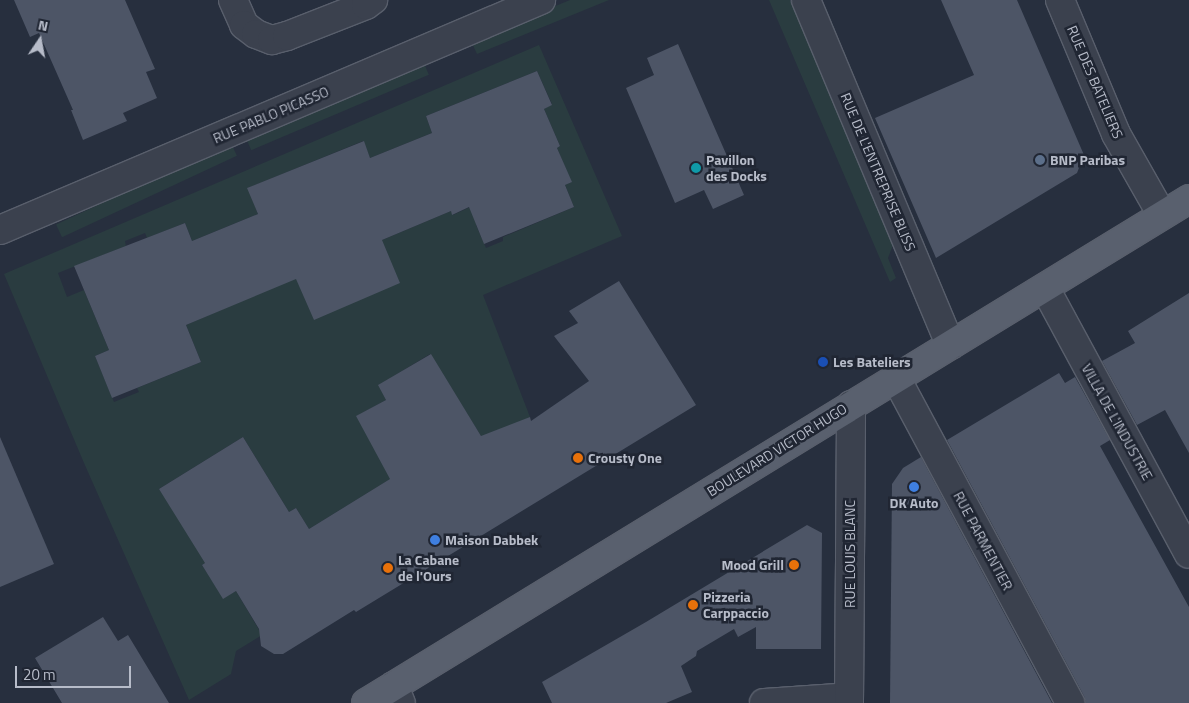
<!DOCTYPE html>
<html>
<head>
<meta charset="utf-8">
<style>
	body { margin:0 }
	#map { position:relative; width:1189px; height:703px; overflow:hidden; background:#272f3e; font-family:"Titillium Web",sans-serif }
	div>[style] { position:absolute }
	[style*='--x'] { left:calc(var(--x)*1px); top:calc(var(--y)*1px); width:calc(var(--w)*1px); rotate:calc(var(--a)*1deg) }
	.green>* { inset:0; background:#2a3c40; transform-origin:0 0 }
	.building>* { inset:0; background:#4d5566 }
	.roads { filter:drop-shadow(1px 0 #595f6c) drop-shadow(-1px 0 #595f6c) drop-shadow(0 1px #595f6c) drop-shadow(0 -1px #595f6c) }
	.minor>* { height:28px; margin:-14px; padding:0 14px; transform-origin:14px; border-radius:14px; background:#3b414e }
	.major>* { height:28px; margin:-14px; padding:0 14px; transform-origin:14px; border-radius:14px; background:#59606e }
	.dots>* { width:14px; height:14px; translate:-50% -50%; box-sizing:border-box; border:2px solid #202633; border-radius:50% }
	span { translate:-50% -50%; white-space:nowrap; text-align:center; line-height:1.15; -webkit-text-stroke:5px #202633; paint-order:stroke }
	.street-label { font-size:14px; color:#b7bcc9 }
	.poi-label { font-size:14px; color:#b7bcc9; font-weight:700 }
	.left { translate:0 -50%; text-align:left }
	.right { translate:-100% -50%; text-align:right }
	.north { position:absolute; left:15px; top:15px; width:50px; height:50px; -webkit-text-stroke:4px #202633; paint-order:stroke; rotate:12deg; font-size:14px; font-weight:700; line-height:20px; text-align:center; color:#b7bcc9 }
	.north::after { content:''; display:block; margin:auto; width:18px; height:22px; background:#b7bcc9; clip-path:polygon(50% 0,100% 100%,50% 72%,0 100%) }
	.scale { position:absolute; left:15px; top:666px; width:116px; height:22px; box-sizing:border-box; border:2px solid #b7bcc9; border-top:0; padding-left:6px; font-size:15px; line-height:18px; white-space:nowrap; color:#b7bcc9; -webkit-text-stroke:4px #202633; paint-order:stroke }
</style>
</head>
<body>
<div id="map">
	<div class="green">
		<i style="clip-path:polygon(570px 0,609px 0,477px 54px,471px 41px)"></i>
		<i style="clip-path:polygon(769px 0,790px 0,893px 245px,888px 258px,896px 278px,890px 282px)"></i>
		<i style="clip-path:polygon(evenodd,539px 45px,622px 236px,483px 295px,530px 417px,500px 436px,484px 441px,430px 354px,379px 385px,386px 400px,357px 416px,400px 473px,309px 529px,296px 508px,289px 512px,243px 437px,159px 489px,213px 558px,202px 565px,223px 598px,236px 591px,262px 635px,236px 651px,231px 674px,189px 700px,84px 463px,4px 274px,539px 45px,537px 71px,552px 104px,544px 109px,560px 146px,557px 148px,571px 182px,565px 185px,574px 207px,503px 237px,503px 241px,486px 248px,476px 225px,483px 201px,453px 215px,451px 211px,382px 240px,186px 325px,201px 362px,137px 388px,139px 392px,114px 402px,95px 356px,109px 350px,84px 290px,67px 297px,58px 273px,126px 246px,125px 241px,145px 233px,147px 238px,185px 223px,192px 241px,258px 214px,248px 188px,363px 141px,370px 158px,432px 133px,426px 116px,537px 71px)"></i>
		<i style="left:423px;top:61px;width:15px;height:193px;rotate:67deg"></i>
		<i style="left:231px;top:143px;width:14px;height:193px;rotate:65deg"></i>
	</div>
	<div class="building">
		<i style="clip-path:polygon(14px 0,125px 0,155px 69px,146px 72px,157px 98px,123px 113px,127px 121px,83px 140px,71px 110px,73px 110px,39px 33px,30px 37px)"></i>
		<i style="clip-path:polygon(941px 0,1017px 0,1084px 155px,1077px 173px,936px 258px,875px 118px,974px 75px)"></i>
		<i style="clip-path:polygon(678px 44px,744px 195px,713px 209px,704px 190px,675px 203px,626px 88px,654px 75px,647px 58px)"></i>
		<i style="clip-path:polygon(537px 71px,552px 105px,544px 109px,560px 146px,557px 148px,572px 182px,565px 185px,574px 207px,484px 244px,469px 207px,452px 215px,451px 211px,382px 240px,400px 283px,314px 320px,296px 279px,186px 325px,201px 362px,112px 398px,95px 356px,109px 350px,74px 266px,185px 223px,192px 241px,258px 214px,247px 188px,364px 141px,370px 158px,432px 133px,426px 116px)"></i>
		<i style="clip-path:polygon(619px 281px,696px 405px,356px 612px,354px 610px,283px 654px,274px 654px,261px 646px,259px 629px,236px 591px,223px 599px,202px 565px,205px 563px,159px 489px,243px 437px,289px 512px,296px 508px,309px 529px,390px 479px,356px 416px,386px 400px,378px 385px,431px 354px,481px 436px,530px 417px,531px 421px,589px 381px,554px 336px,578px 323px,569px 311px)"></i>
		<i style="clip-path:polygon(1189px 293px,1189px 453px,1165px 410px,1137px 425px,1102px 361px,1135px 343px,1128px 331px)"></i>
		<i style="clip-path:polygon(1059px 373px,1065px 383px,1075px 377px,1110px 440px,1100px 446px,1189px 607px,1189px 703px,1086px 703px,1084px 696px,947px 440px)"></i>
		<i style="clip-path:polygon(0 437px,54px 564px,0 587px)"></i>
		<i style="clip-path:polygon(921px 457px,1052px 703px,890px 703px,892px 484px,903px 468px)"></i>
		<i style="clip-path:polygon(807px 525px,822px 533px,821px 649px,756px 649px,756px 627px,738px 637px,734px 629px,697px 651px,696px 656px,681px 666px,692px 692px,666px 703px,552px 703px,542px 682px,646px 622px)"></i>
		<i style="clip-path:polygon(103px 617px,118px 641px,128px 635px,169px 703px,62px 703px,35px 658px)"></i>
	</div>
	<div class="roads">
		<div class="minor">
			<i style="--x:233;--y:0;--w:27;--a:66"></i>
			<i style="--x:244;--y:25;--w:15;--a:37"></i>
			<i style="--x:256;--y:34;--w:17;--a:21"></i>
			<i style="--x:272;--y:40;--w:16;--a:-15"></i>
			<i style="--x:287;--y:36;--w:85;--a:-21.4"></i>
			<i style="--x:366;--y:5;--w:9;--a:-36"></i>
			<i style="--x:806;--y:0;--w:374;--a:67.3"></i>
			<i style="--x:1060;--y:0;--w:145;--a:67.3"></i>
			<i style="--x:1116;--y:134;--w:93;--a:60.4"></i>
			<i style="--x:0;--y:230;--w:588;--a:-23.03"></i>
			<i style="--x:1045;--y:288;--w:302;--a:61.6"></i>
			<i style="--x:896;--y:378;--w:369;--a:61.8"></i>
			<i style="--x:394;--y:686;--w:18;--a:68"></i>
			<i style="--x:764;--y:703;--w:85;--a:-4"></i>
			<i style="--x:849;--y:703;--w:298;--a:-89.6"></i>
		</div>
		<div class="major">
			<i style="--x:366;--y:703;--w:965;--a:-31.48"></i>
		</div>
	</div>
	<div class="dots">
		<i style="left:1040px;top:160px;background:#5c6f8a"></i>
		<i style="left:696px;top:168px;background:#0f9aa8"></i>
		<i style="left:823px;top:362px;background:#1a4fb4"></i>
		<i style="left:578px;top:458px;background:#e8710a"></i>
		<i style="left:914px;top:487px;background:#3f7fe0"></i>
		<i style="left:435px;top:540px;background:#3f7fe0"></i>
		<i style="left:794px;top:565px;background:#e8710a"></i>
		<i style="left:388px;top:568px;background:#e8710a"></i>
		<i style="left:693px;top:605px;background:#e8710a"></i>
	</div>
	<div class="street-label">
		<span style="left:1095px;top:82px;rotate:67deg">RUE DES BATELIERS</span>
		<span style="left:271px;top:115px;rotate:-23deg">RUE PABLO PICASSO</span>
		<span style="left:878px;top:172px;rotate:67deg">RUE DE L'ENTREPRISE BLISS</span>
		<span style="left:1117px;top:422px;rotate:61deg">VILLA DE L'INDUSTRIE</span>
		<span style="left:777px;top:450px;rotate:-32deg">BOULEVARD VICTOR HUGO</span>
		<span style="left:983px;top:541px;rotate:62deg">RUE PARMENTIER</span>
		<span style="left:850px;top:554px;rotate:-90deg">RUE LOUIS BLANC</span>
	</div>
	<div class="poi-label">
		<span class="left" style="left:706px;top:168px">Pavillon<br>des Docks</span>
		<span class="left" style="left:1050px;top:160px">BNP Paribas</span>
		<span class="left" style="left:833px;top:362px">Les Bateliers</span>
		<span class="left" style="left:588px;top:458px">Crousty One</span>
		<span style="left:914px;top:503px">DK Auto</span>
		<span class="left" style="left:445px;top:540px">Maison Dabbek</span>
		<span class="left" style="left:398px;top:568px">La Cabane<br>de l'Ours</span>
		<span class="right" style="left:784px;top:565px">Mood Grill</span>
		<span class="left" style="left:703px;top:605px">Pizzeria<br>Carppaccio</span>
	</div>
	<div class="north">N</div>
	<div class="scale">20 m</div>
</div>
</body>
</html>
